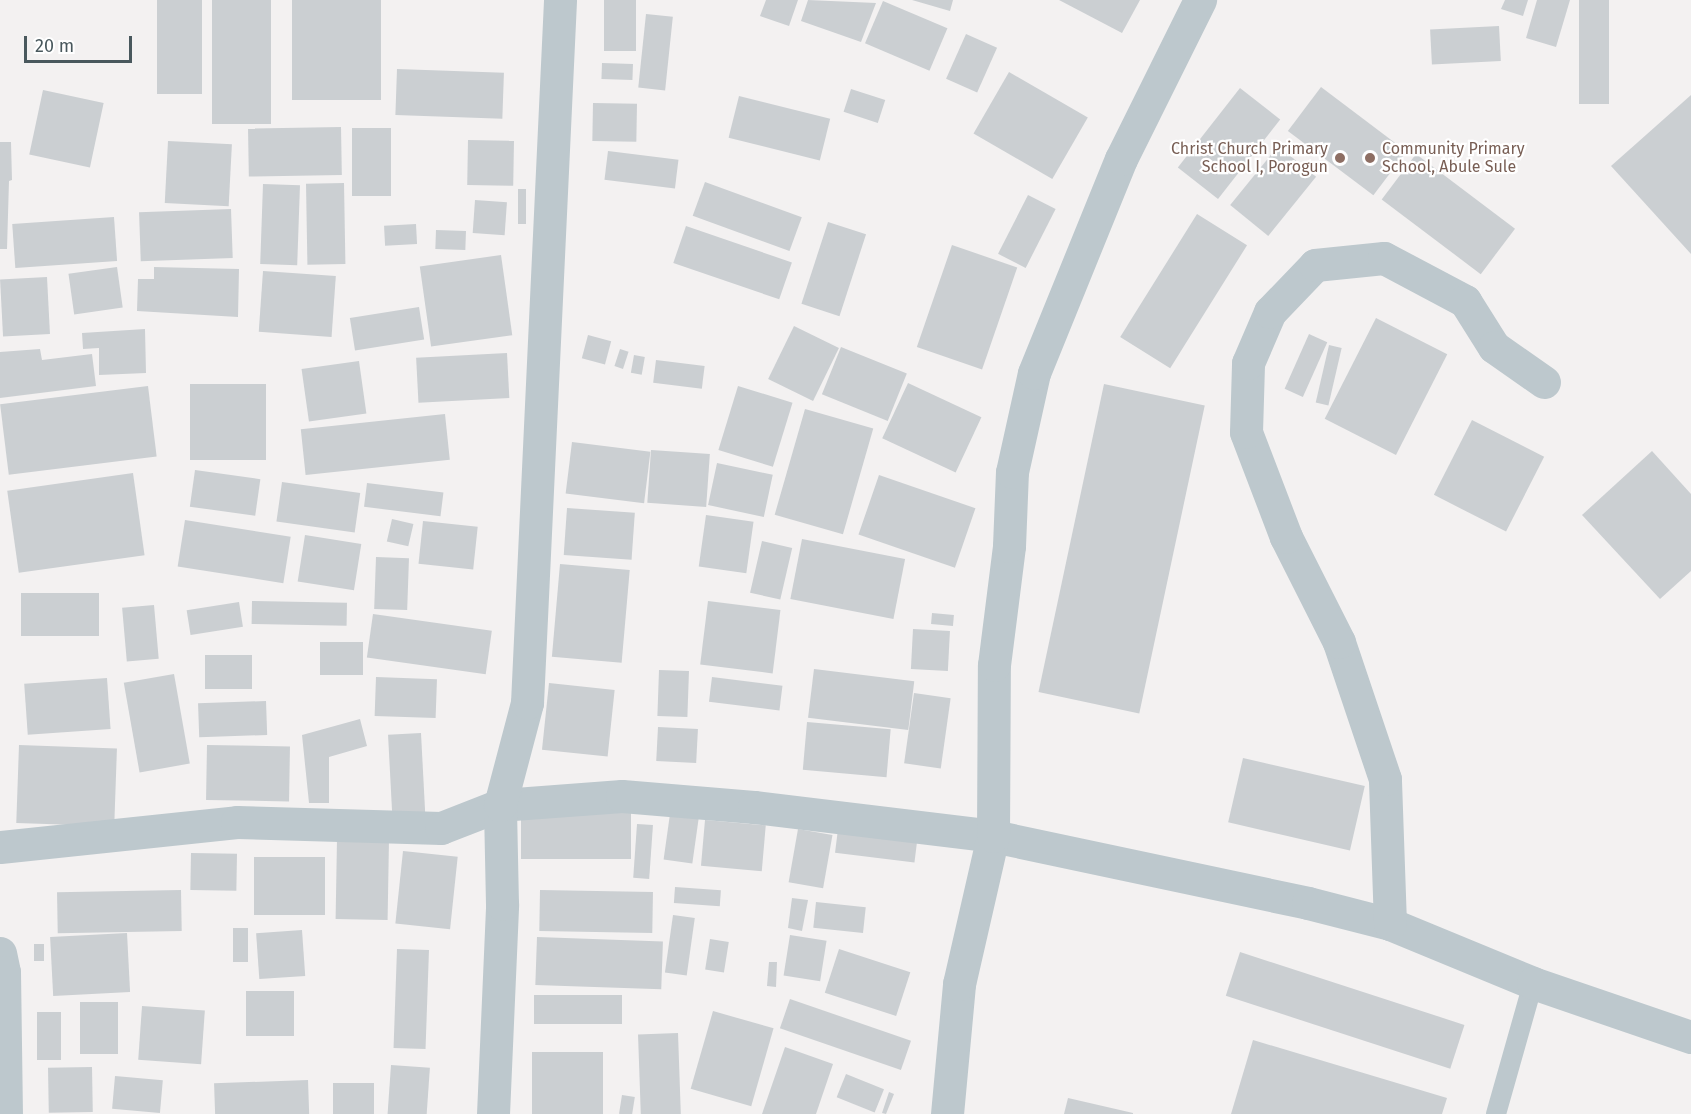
<!DOCTYPE html>
<html>
<head>
<meta charset="utf-8">
<style>
	body { margin:0 }
	#map { position:relative; width:1691px; height:1114px; overflow:hidden; background:#f3f1f1; font-family:"Fira Sans",sans-serif }
	div>[style] { position:absolute }
	[style*='--x'] { left:calc(var(--x)*1px); top:calc(var(--y)*1px); width:calc(var(--w)*1px); rotate:calc(var(--a)*1deg) }
	.building>* { inset:0; background:#cbcfd2; transform-origin:0 0 }
	.service>* { height:20px; margin:-10px; padding:0 10px; transform-origin:10px; border-radius:10px; background:#bdc8cd }
	.minor>* { height:33px; margin:-16.5px; padding:0 16.5px; transform-origin:16.5px; border-radius:16.5px; background:#bdc8cd }
	.dots>* { width:16px; height:16px; translate:-50% -50%; box-sizing:border-box; border:3px solid #fff; border-radius:50% }
	span { translate:-50% -50%; white-space:nowrap; text-align:center; line-height:1.15; -webkit-text-stroke:4.5px #fff; paint-order:stroke }
	.education-label { font-size:16px; color:#785e54 }
	.right { translate:-100% -50%; text-align:right }
	.left { translate:0 -50%; text-align:left }
	.scale { position:absolute; left:24px; top:36px; width:108px; height:27px; box-sizing:border-box; border:3px solid #49585d; border-top:0; padding-left:8px; font-size:18px; line-height:21px; white-space:nowrap; color:#49585d; -webkit-text-stroke:4px #fff; paint-order:stroke }
</style>
</head>
<body>
<div id="map">
	<div class="building">
		<i style="left:157px;top:0;width:45px;height:94px"></i>
		<i style="left:212px;top:0;width:59px;height:124px"></i>
		<i style="left:292px;top:0;width:89px;height:100px"></i>
		<i style="left:604px;top:0;width:32px;height:51px"></i>
		<i style="clip-path:polygon(766px 0,798px 0,789px 26px,760px 16px)"></i>
		<i style="clip-path:polygon(808px 0,876px 3px,861px 42px,801px 21px)"></i>
		<i style="clip-path:polygon(912px 0,953px 0,950px 11px)"></i>
		<i style="clip-path:polygon(1059px 0,1140px 0,1122px 33px)"></i>
		<i style="clip-path:polygon(1505px 0,1528px 0,1523px 16px,1501px 9px)"></i>
		<i style="clip-path:polygon(1537px 0,1570px 0,1556px 47px,1526px 38px)"></i>
		<i style="left:1579px;top:0;width:30px;height:104px"></i>
		<i style="left:883px;top:1px;width:70px;height:46px;rotate:23deg"></i>
		<i style="left:646px;top:14px;width:27px;height:74px;rotate:6deg"></i>
		<i style="left:1499px;top:26px;width:35px;height:69px;rotate:87deg"></i>
		<i style="left:966px;top:34px;width:34px;height:49px;rotate:24deg"></i>
		<i style="left:602px;top:63px;width:31px;height:16px;rotate:2deg"></i>
		<i style="left:397px;top:69px;width:107px;height:46px;rotate:2deg"></i>
		<i style="left:1009px;top:72px;width:91px;height:71px;rotate:30deg"></i>
		<i style="left:1321px;top:87px;width:107px;height:55px;rotate:37deg"></i>
		<i style="left:1240px;top:88px;width:51px;height:101px;rotate:38deg"></i>
		<i style="left:851px;top:89px;width:36px;height:24px;rotate:18deg"></i>
		<i style="left:43px;top:90px;width:62px;height:66px;rotate:12deg"></i>
		<i style="clip-path:polygon(1691px 95px,1691px 254px,1611px 166px)"></i>
		<i style="left:739px;top:96px;width:94px;height:43px;rotate:14deg"></i>
		<i style="left:593px;top:103px;width:44px;height:38px;rotate:1deg"></i>
		<i style="left:341px;top:127px;width:48px;height:93px;rotate:89deg"></i>
		<i style="left:391px;top:128px;width:68px;height:39px;rotate:90deg"></i>
		<i style="left:468px;top:140px;width:46px;height:45px;rotate:1deg"></i>
		<i style="left:168px;top:141px;width:64px;height:62px;rotate:3deg"></i>
		<i style="clip-path:polygon(0 142px,11px 142px,12px 180px,9px 181px,7px 249px,0 249px)"></i>
		<i style="left:1278px;top:146px;width:49px;height:76px;rotate:39deg"></i>
		<i style="left:608px;top:151px;width:71px;height:29px;rotate:7deg"></i>
		<i style="left:1416px;top:154px;width:124px;height:57px;rotate:37deg"></i>
		<i style="left:705px;top:182px;width:103px;height:36px;rotate:20deg"></i>
		<i style="left:344px;top:183px;width:81px;height:38px;rotate:89deg"></i>
		<i style="left:263px;top:184px;width:37px;height:80px;rotate:2deg"></i>
		<i style="left:518px;top:189px;width:8px;height:35px"></i>
		<i style="left:1028px;top:195px;width:31px;height:66px;rotate:27deg"></i>
		<i style="left:475px;top:200px;width:32px;height:33px;rotate:4deg"></i>
		<i style="left:231px;top:209px;width:49px;height:92px;rotate:88deg"></i>
		<i style="left:1197px;top:214px;width:59px;height:145px;rotate:32deg"></i>
		<i style="left:114px;top:217px;width:44px;height:102px;rotate:86deg"></i>
		<i style="left:828px;top:222px;width:40px;height:86px;rotate:18deg"></i>
		<i style="left:416px;top:224px;width:20px;height:32px;rotate:87deg"></i>
		<i style="left:686px;top:226px;width:112px;height:39px;rotate:19deg"></i>
		<i style="left:436px;top:230px;width:30px;height:19px;rotate:2deg"></i>
		<i style="left:952px;top:245px;width:69px;height:108px;rotate:19deg"></i>
		<i style="left:501px;top:255px;width:81px;height:82px;rotate:82deg"></i>
		<i style="left:117px;top:267px;width:41px;height:49px;rotate:82deg"></i>
		<i style="clip-path:polygon(154px 267px,239px 269px,238px 317px,137px 311px,138px 279px,154px 279px)"></i>
		<i style="left:263px;top:271px;width:73px;height:61px;rotate:4deg"></i>
		<i style="left:47px;top:277px;width:57px;height:47px;rotate:87deg"></i>
		<i style="left:419px;top:307px;width:33px;height:70px;rotate:81deg"></i>
		<i style="left:1376px;top:318px;width:80px;height:113px;rotate:27deg"></i>
		<i style="left:794px;top:326px;width:50px;height:59px;rotate:26deg"></i>
		<i style="clip-path:polygon(145px 329px,146px 373px,99px 375px,99px 348px,83px 349px,82px 333px)"></i>
		<i style="left:1309px;top:334px;width:20px;height:60px;rotate:24deg"></i>
		<i style="left:588px;top:335px;width:24px;height:24px;rotate:15deg"></i>
		<i style="left:1329px;top:345px;width:13px;height:59px;rotate:13deg"></i>
		<i style="left:841px;top:347px;width:71px;height:51px;rotate:22deg"></i>
		<i style="clip-path:polygon(40px 349px,42px 360px,92px 354px,96px 386px,0 398px,0 352px)"></i>
		<i style="left:620px;top:349px;width:9px;height:18px;rotate:18deg"></i>
		<i style="left:507px;top:353px;width:45px;height:91px;rotate:87deg"></i>
		<i style="left:634px;top:355px;width:11px;height:18px;rotate:10deg"></i>
		<i style="left:656px;top:360px;width:49px;height:23px;rotate:7deg"></i>
		<i style="left:359px;top:361px;width:53px;height:58px;rotate:82deg"></i>
		<i style="left:908px;top:383px;width:81px;height:61px;rotate:25deg"></i>
		<i style="left:190px;top:384px;width:76px;height:76px"></i>
		<i style="left:1104px;top:384px;width:103px;height:315px;rotate:12deg"></i>
		<i style="left:148px;top:386px;width:71px;height:149px;rotate:83deg"></i>
		<i style="left:738px;top:386px;width:57px;height:67px;rotate:17deg"></i>
		<i style="left:805px;top:409px;width:71px;height:110px;rotate:16deg"></i>
		<i style="left:445px;top:414px;width:46px;height:145px;rotate:84deg"></i>
		<i style="left:1472px;top:420px;width:81px;height:84px;rotate:27deg"></i>
		<i style="left:572px;top:442px;width:79px;height:52px;rotate:7deg"></i>
		<i style="left:651px;top:450px;width:59px;height:53px;rotate:4deg"></i>
		<i style="clip-path:polygon(1652px 451px,1691px 494px,1691px 571px,1660px 599px,1582px 515px)"></i>
		<i style="left:717px;top:463px;width:57px;height:43px;rotate:12deg"></i>
		<i style="left:195px;top:470px;width:66px;height:37px;rotate:8deg"></i>
		<i style="left:133px;top:473px;width:83px;height:127px;rotate:82deg"></i>
		<i style="left:879px;top:475px;width:102px;height:63px;rotate:19deg"></i>
		<i style="left:282px;top:482px;width:79px;height:40px;rotate:8deg"></i>
		<i style="left:367px;top:483px;width:77px;height:24px;rotate:7deg"></i>
		<i style="left:567px;top:508px;width:68px;height:47px;rotate:4deg"></i>
		<i style="left:706px;top:515px;width:48px;height:52px;rotate:8deg"></i>
		<i style="left:392px;top:519px;width:22px;height:23px;rotate:13deg"></i>
		<i style="left:185px;top:520px;width:107px;height:47px;rotate:9deg"></i>
		<i style="left:423px;top:521px;width:55px;height:43px;rotate:6deg"></i>
		<i style="left:305px;top:535px;width:57px;height:47px;rotate:9deg"></i>
		<i style="left:802px;top:539px;width:105px;height:61px;rotate:11deg"></i>
		<i style="left:762px;top:541px;width:31px;height:53px;rotate:13deg"></i>
		<i style="left:376px;top:557px;width:33px;height:52px;rotate:2deg"></i>
		<i style="left:560px;top:564px;width:70px;height:93px;rotate:5deg"></i>
		<i style="left:21px;top:593px;width:78px;height:43px"></i>
		<i style="left:252px;top:601px;width:95px;height:23px;rotate:1deg"></i>
		<i style="left:708px;top:601px;width:73px;height:64px;rotate:7deg"></i>
		<i style="left:239px;top:602px;width:25px;height:53px;rotate:81deg"></i>
		<i style="left:154px;top:605px;width:54px;height:32px;rotate:85deg"></i>
		<i style="left:932px;top:613px;width:22px;height:11px;rotate:5deg"></i>
		<i style="left:373px;top:614px;width:120px;height:44px;rotate:8deg"></i>
		<i style="left:913px;top:629px;width:37px;height:40px;rotate:3deg"></i>
		<i style="left:320px;top:642px;width:43px;height:33px"></i>
		<i style="left:205px;top:655px;width:47px;height:34px"></i>
		<i style="left:814px;top:669px;width:101px;height:49px;rotate:7deg"></i>
		<i style="left:659px;top:670px;width:30px;height:46px;rotate:2deg"></i>
		<i style="left:174px;top:674px;width:91px;height:51px;rotate:80deg"></i>
		<i style="left:376px;top:677px;width:61px;height:39px;rotate:2deg"></i>
		<i style="left:712px;top:677px;width:71px;height:25px;rotate:7deg"></i>
		<i style="left:107px;top:678px;width:51px;height:83px;rotate:86deg"></i>
		<i style="left:549px;top:683px;width:66px;height:67px;rotate:6deg"></i>
		<i style="left:914px;top:693px;width:37px;height:71px;rotate:8deg"></i>
		<i style="left:266px;top:701px;width:34px;height:68px;rotate:88deg"></i>
		<i style="clip-path:polygon(360px 719px,367px 746px,329px 757px,329px 803px,309px 803px,302px 735px)"></i>
		<i style="left:807px;top:722px;width:84px;height:48px;rotate:5deg"></i>
		<i style="left:658px;top:727px;width:40px;height:34px;rotate:3deg"></i>
		<i style="left:421px;top:733px;width:85px;height:33px;rotate:87deg"></i>
		<i style="left:19px;top:745px;width:98px;height:78px;rotate:2deg"></i>
		<i style="left:207px;top:745px;width:83px;height:55px;rotate:1deg"></i>
		<i style="left:1243px;top:758px;width:125px;height:66px;rotate:13deg"></i>
		<i style="left:631px;top:812px;width:47px;height:110px;rotate:90deg"></i>
		<i style="left:670px;top:814px;width:29px;height:46px;rotate:8deg"></i>
		<i style="left:705px;top:820px;width:61px;height:46px;rotate:5deg"></i>
		<i style="left:637px;top:824px;width:16px;height:54px;rotate:4deg"></i>
		<i style="left:798px;top:829px;width:35px;height:54px;rotate:10deg"></i>
		<i style="left:838px;top:829px;width:80px;height:24px;rotate:7deg"></i>
		<i style="left:337px;top:839px;width:52px;height:80px;rotate:1deg"></i>
		<i style="left:403px;top:851px;width:55px;height:73px;rotate:6deg"></i>
		<i style="left:191px;top:853px;width:46px;height:37px;rotate:1deg"></i>
		<i style="left:254px;top:857px;width:71px;height:58px"></i>
		<i style="left:675px;top:887px;width:46px;height:16px;rotate:4deg"></i>
		<i style="left:181px;top:890px;width:41px;height:124px;rotate:89deg"></i>
		<i style="left:540px;top:890px;width:113px;height:41px;rotate:1deg"></i>
		<i style="clip-path:polygon(792px 898px,808px 900px,802px 931px,788px 928px)"></i>
		<i style="left:816px;top:902px;width:50px;height:26px;rotate:6deg"></i>
		<i style="left:673px;top:915px;width:22px;height:58px;rotate:8deg"></i>
		<i style="left:233px;top:928px;width:15px;height:34px"></i>
		<i style="left:302px;top:930px;width:46px;height:46px;rotate:86deg"></i>
		<i style="left:127px;top:933px;width:59px;height:77px;rotate:87deg"></i>
		<i style="left:790px;top:935px;width:37px;height:41px;rotate:9deg"></i>
		<i style="left:537px;top:937px;width:126px;height:48px;rotate:2deg"></i>
		<i style="left:710px;top:939px;width:19px;height:31px;rotate:9deg"></i>
		<i style="left:34px;top:944px;width:10px;height:17px"></i>
		<i style="left:397px;top:949px;width:32px;height:99px;rotate:2deg"></i>
		<i style="left:839px;top:949px;width:75px;height:46px;rotate:18deg"></i>
		<i style="left:1240px;top:952px;width:236px;height:46px;rotate:18deg"></i>
		<i style="clip-path:polygon(769px 962px,777px 962px,776px 987px,767px 986px)"></i>
		<i style="left:246px;top:991px;width:48px;height:45px"></i>
		<i style="left:534px;top:995px;width:88px;height:29px"></i>
		<i style="left:790px;top:999px;width:128px;height:31px;rotate:19deg"></i>
		<i style="left:80px;top:1002px;width:38px;height:52px"></i>
		<i style="left:142px;top:1006px;width:63px;height:54px;rotate:4deg"></i>
		<i style="left:713px;top:1011px;width:63px;height:81px;rotate:16deg"></i>
		<i style="left:37px;top:1012px;width:24px;height:48px"></i>
		<i style="left:678px;top:1033px;width:81px;height:40px;rotate:88deg"></i>
		<i style="clip-path:polygon(1253px 1040px,1447px 1098px,1442px 1114px,1231px 1114px)"></i>
		<i style="clip-path:polygon(785px 1047px,833px 1064px,816px 1114px,762px 1114px)"></i>
		<i style="left:532px;top:1052px;width:71px;height:62px"></i>
		<i style="left:391px;top:1065px;width:39px;height:49px;rotate:4deg"></i>
		<i style="left:92px;top:1067px;width:45px;height:44px;rotate:89deg"></i>
		<i style="left:846px;top:1074px;width:41px;height:25px;rotate:22deg"></i>
		<i style="left:115px;top:1076px;width:48px;height:33px;rotate:5deg"></i>
		<i style="left:308px;top:1080px;width:34px;height:94px;rotate:88deg"></i>
		<i style="left:333px;top:1083px;width:41px;height:31px"></i>
		<i style="clip-path:polygon(889px 1092px,894px 1094px,886px 1114px,882px 1113px)"></i>
		<i style="left:622px;top:1095px;width:13px;height:19px;rotate:9deg"></i>
		<i style="clip-path:polygon(1068px 1098px,1133px 1113px,1133px 1114px,1064px 1114px)"></i>
	</div>
	<div class="service">
		<i style="--x:1496;--y:1114;--w:136;--a:-74.2"></i>
	</div>
	<div class="minor">
		<i style="--x:0;--y:847;--w:238;--a:-6"></i>
		<i style="--x:237;--y:822;--w:204;--a:1.7"></i>
		<i style="--x:441;--y:828;--w:63;--a:-21.3"></i>
		<i style="--x:500;--y:805;--w:122;--a:-4.2"></i>
		<i style="--x:622;--y:796;--w:132;--a:4.8"></i>
		<i style="--x:754;--y:807;--w:241;--a:6.9"></i>
		<i style="--x:993;--y:836;--w:322;--a:12"></i>
		<i style="--x:1308;--y:903;--w:85;--a:14.4"></i>
		<i style="--x:1390;--y:924;--w:155;--a:22.4"></i>
		<i style="--x:1533;--y:983;--w:167;--a:18.9"></i>
		<i style="--x:1390;--y:924;--w:145;--a:-92"></i>
		<i style="--x:1385;--y:779;--w:145;--a:-108.6"></i>
		<i style="--x:1339;--y:642;--w:118;--a:-116.8"></i>
		<i style="--x:1286;--y:537;--w:112;--a:-110.9"></i>
		<i style="--x:1246;--y:432;--w:69;--a:-88.3"></i>
		<i style="--x:1248;--y:363;--w:56;--a:-66.7"></i>
		<i style="--x:1270;--y:312;--w:65;--a:-46.2"></i>
		<i style="--x:1315;--y:265;--w:69;--a:-5.8"></i>
		<i style="--x:1384;--y:258;--w:92;--a:28"></i>
		<i style="--x:1465;--y:301;--w:54;--a:57.8"></i>
		<i style="--x:1494;--y:347;--w:61;--a:35"></i>
		<i style="--x:0;--y:953;--w:19;--a:78"></i>
		<i style="--x:4;--y:972;--w:142;--a:89.2"></i>
		<i style="--x:493;--y:1114;--w:210;--a:-87.5"></i>
		<i style="--x:502;--y:904;--w:99;--a:-91.2"></i>
		<i style="--x:500;--y:805;--w:106;--a:-75.2"></i>
		<i style="--x:527;--y:703;--w:704;--a:-87.31"></i>
		<i style="--x:947;--y:1114;--w:131;--a:-84.7"></i>
		<i style="--x:959;--y:984;--w:152;--a:-77.1"></i>
		<i style="--x:993;--y:836;--w:171;--a:-89.7"></i>
		<i style="--x:994;--y:665;--w:120;--a:-82.8"></i>
		<i style="--x:1009;--y:546;--w:74;--a:-87.7"></i>
		<i style="--x:1012;--y:472;--w:101;--a:-77.5"></i>
		<i style="--x:1034;--y:373;--w:231;--a:-67.9"></i>
		<i style="--x:1121;--y:159;--w:178;--a:-63.6"></i>
	</div>
	<div class="dots">
		<i style="left:1340px;top:158px;background:#8d6e63"></i>
		<i style="left:1370px;top:158px;background:#8d6e63"></i>
	</div>
	<div class="education-label">
		<span class="right" style="left:1328px;top:158px">Christ Church Primary<br>School I, Porogun</span>
		<span class="left" style="left:1382px;top:158px">Community Primary<br>School, Abule Sule</span>
	</div>
	<div class="scale">20 m</div>
</div>
</body>
</html>
